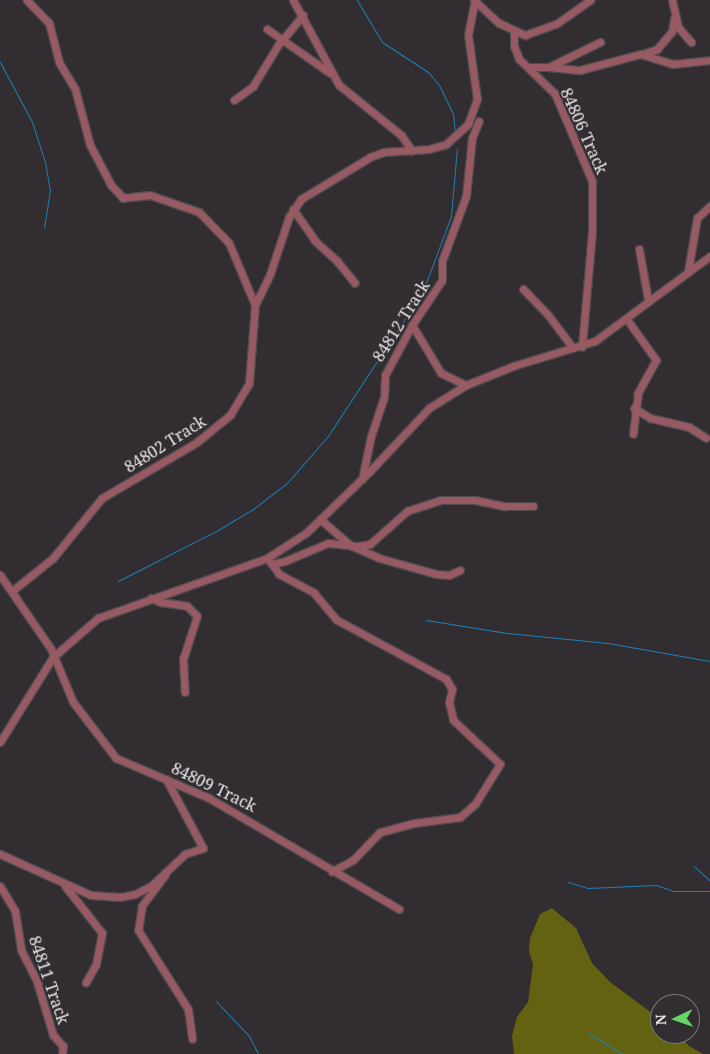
<!DOCTYPE html>
<html>
<head>
<meta charset="utf-8">
<style>
	body { margin:0 }
	#map { position:relative; width:710px; height:1054px; overflow:hidden; background:#312d31; font-family:"Noto Serif",serif }
	div>[style] { position:absolute }
	[style*='--x'] { left:calc(var(--x)*1px); top:calc(var(--y)*1px); width:calc(var(--w)*1px); rotate:calc(var(--a)*1deg) }
	.forest>* { inset:0; background:#626211 }
	.stream>* { height:1px; margin:-0.5px; padding:0 0.5px; transform-origin:0.5px; border-radius:0.5px; background:#1f81ba }
	.roads { filter:drop-shadow(1px 0 #4f4b4f) drop-shadow(-1px 0 #4f4b4f) drop-shadow(0 1px #4f4b4f) drop-shadow(0 -1px #4f4b4f) }
	.minor>* { height:7px; margin:-3.5px; padding:0 3.5px; transform-origin:3.5px; border-radius:3.5px; background:#975962 }
	span { translate:-50% -50%; white-space:nowrap; text-align:center; line-height:1.15; -webkit-text-stroke:4px #312d31; paint-order:stroke }
	.street-label { font-size:16px; color:#eae7ea }
	.north { position:absolute; left:650px; top:994px; width:50px; height:50px; box-sizing:border-box; background:#312d31; border:1px solid #7b777b; border-radius:50%; rotate:267deg; font-size:14px; font-weight:700; line-height:20px; text-align:center; color:#eae7ea }
	.north::after { content:''; display:block; margin:auto; width:18px; height:22px; background:#66d466; clip-path:polygon(50% 0,100% 100%,50% 72%,0 100%) }
</style>
</head>
<body>
<div id="map">
	<div class="forest">
		<i style="clip-path:polygon(552px 908px,576px 928px,592px 963px,610px 982px,660px 1019px,660px 1034px,678px 1034px,689px 1046px,703px 1054px,514px 1054px,512px 1036px,517px 1017px,528px 1002px,533px 965px,529px 951px,530px 938px,540px 914px)"></i>
	</div>
	<div class="stream">
		<i style="--x:357;--y:0;--w:49;--a:59.2"></i>
		<i style="--x:382;--y:42;--w:55;--a:33.1"></i>
		<i style="--x:428;--y:72;--w:17;--a:50"></i>
		<i style="--x:439;--y:85;--w:32;--a:64"></i>
		<i style="--x:453;--y:114;--w:18;--a:84"></i>
		<i style="--x:0;--y:62;--w:68;--a:61.9"></i>
		<i style="--x:32;--y:122;--w:42;--a:72"></i>
		<i style="--x:45;--y:162;--w:28;--a:80"></i>
		<i style="--x:50;--y:190;--w:38;--a:99"></i>
		<i style="--x:118;--y:581;--w:112;--a:-27"></i>
		<i style="--x:218;--y:530;--w:41;--a:-31"></i>
		<i style="--x:253;--y:509;--w:43;--a:-37.4"></i>
		<i style="--x:287;--y:483;--w:62;--a:-48.9"></i>
		<i style="--x:328;--y:436;--w:173;--a:-56.8"></i>
		<i style="--x:423;--y:291;--w:80;--a:-69.5"></i>
		<i style="--x:451;--y:216;--w:68;--a:-85"></i>
		<i style="--x:426;--y:620;--w:82;--a:9.1"></i>
		<i style="--x:507;--y:633;--w:101;--a:5.7"></i>
		<i style="--x:608;--y:643;--w:104;--a:10"></i>
		<i style="--x:694;--y:866;--w:22;--a:43"></i>
		<i style="--x:568;--y:882;--w:21;--a:17"></i>
		<i style="--x:588;--y:888;--w:68;--a:-2.5"></i>
		<i style="--x:656;--y:885;--w:18;--a:19"></i>
		<i style="--x:673;--y:891;--w:37;--a:0"></i>
		<i style="--x:216;--y:1001;--w:48;--a:46.7"></i>
		<i style="--x:249;--y:1036;--w:20;--a:63"></i>
		<i style="--x:588;--y:1033;--w:41;--a:31"></i>
	</div>
	<div class="roads">
		<div class="minor">
			<i style="--x:293;--y:0;--w:97;--a:61.6"></i>
			<i style="--x:339;--y:85;--w:80;--a:38.9"></i>
			<i style="--x:401;--y:135;--w:19;--a:55"></i>
			<i style="--x:474;--y:0;--w:34;--a:43"></i>
			<i style="--x:499;--y:23;--w:29;--a:25"></i>
			<i style="--x:525;--y:35;--w:33;--a:-20"></i>
			<i style="--x:556;--y:24;--w:42;--a:-35.2"></i>
			<i style="--x:672;--y:0;--w:28;--a:77"></i>
			<i style="--x:678;--y:27;--w:20;--a:49"></i>
			<i style="--x:267;--y:29;--w:77;--a:34.9"></i>
			<i style="--x:514;--y:31;--w:15;--a:90"></i>
			<i style="--x:514;--y:46;--w:14;--a:69"></i>
			<i style="--x:519;--y:59;--w:50;--a:44.2"></i>
			<i style="--x:555;--y:94;--w:95;--a:67"></i>
			<i style="--x:592;--y:181;--w:51;--a:90"></i>
			<i style="--x:592;--y:232;--w:115;--a:95"></i>
			<i style="--x:642;--y:54;--w:16;--a:-18"></i>
			<i style="--x:657;--y:49;--w:23;--a:-50"></i>
			<i style="--x:672;--y:31;--w:13;--a:-81"></i>
			<i style="--x:528;--y:67;--w:21;--a:0"></i>
			<i style="--x:549;--y:67;--w:57;--a:-26.1"></i>
			<i style="--x:549;--y:67;--w:31;--a:6"></i>
			<i style="--x:580;--y:70;--w:62;--a:-14.9"></i>
			<i style="--x:640;--y:54;--w:34;--a:17"></i>
			<i style="--x:673;--y:64;--w:37;--a:-6"></i>
			<i style="--x:234;--y:100;--w:24;--a:-36"></i>
			<i style="--x:253;--y:86;--w:48;--a:-58.6"></i>
			<i style="--x:278;--y:45;--w:39;--a:-50"></i>
			<i style="--x:293;--y:209;--w:39;--a:55"></i>
			<i style="--x:315;--y:241;--w:30;--a:42"></i>
			<i style="--x:337;--y:261;--w:28;--a:51"></i>
			<i style="--x:639;--y:249;--w:52;--a:80"></i>
			<i style="--x:688;--y:271;--w:54;--a:-80.4"></i>
			<i style="--x:697;--y:218;--w:18;--a:-43"></i>
			<i style="--x:523;--y:289;--w:36;--a:46"></i>
			<i style="--x:548;--y:315;--w:41;--a:52.9"></i>
			<i style="--x:255;--y:305;--w:34;--a:-64"></i>
			<i style="--x:270;--y:274;--w:60;--a:-71.6"></i>
			<i style="--x:289;--y:217;--w:22;--a:-56"></i>
			<i style="--x:301;--y:199;--w:81;--a:-31.3"></i>
			<i style="--x:370;--y:157;--w:15;--a:-20"></i>
			<i style="--x:384;--y:152;--w:45;--a:-3.8"></i>
			<i style="--x:429;--y:149;--w:18;--a:-16"></i>
			<i style="--x:446;--y:144;--w:30;--a:-42"></i>
			<i style="--x:468;--y:124;--w:27;--a:-70"></i>
			<i style="--x:477;--y:99;--w:65;--a:-98"></i>
			<i style="--x:468;--y:35;--w:33;--a:-79"></i>
			<i style="--x:626;--y:318;--w:52;--a:54.5"></i>
			<i style="--x:656;--y:360;--w:38;--a:119"></i>
			<i style="--x:638;--y:393;--w:41;--a:97"></i>
			<i style="--x:412;--y:325;--w:56;--a:58.9"></i>
			<i style="--x:441;--y:373;--w:28;--a:26"></i>
			<i style="--x:634;--y:408;--w:19;--a:32"></i>
			<i style="--x:650;--y:418;--w:40;--a:13"></i>
			<i style="--x:689;--y:427;--w:20;--a:33"></i>
			<i style="--x:362;--y:479;--w:44;--a:-78.2"></i>
			<i style="--x:371;--y:436;--w:41;--a:-71.6"></i>
			<i style="--x:384;--y:397;--w:22;--a:-87"></i>
			<i style="--x:385;--y:375;--w:57;--a:-61.6"></i>
			<i style="--x:412;--y:325;--w:54;--a:-56.3"></i>
			<i style="--x:442;--y:280;--w:19;--a:-90"></i>
			<i style="--x:442;--y:261;--w:69;--a:-69.7"></i>
			<i style="--x:466;--y:196;--w:58;--a:-84.1"></i>
			<i style="--x:472;--y:138;--w:18;--a:-68"></i>
			<i style="--x:320;--y:519;--w:40;--a:41"></i>
			<i style="--x:350;--y:545;--w:32;--a:24"></i>
			<i style="--x:379;--y:558;--w:59;--a:15.7"></i>
			<i style="--x:436;--y:574;--w:13;--a:4"></i>
			<i style="--x:449;--y:575;--w:12;--a:-24"></i>
			<i style="--x:270;--y:562;--w:3;--a:45"></i>
			<i style="--x:272;--y:564;--w:13;--a:-13"></i>
			<i style="--x:285;--y:561;--w:47;--a:-22.7"></i>
			<i style="--x:328;--y:543;--w:30;--a:6"></i>
			<i style="--x:358;--y:546;--w:12;--a:-9"></i>
			<i style="--x:370;--y:544;--w:50;--a:-41.7"></i>
			<i style="--x:407;--y:511;--w:35;--a:-18"></i>
			<i style="--x:440;--y:500;--w:35;--a:0"></i>
			<i style="--x:475;--y:500;--w:30;--a:12"></i>
			<i style="--x:504;--y:506;--w:29;--a:0"></i>
			<i style="--x:272;--y:564;--w:12;--a:55"></i>
			<i style="--x:279;--y:574;--w:40;--a:28"></i>
			<i style="--x:314;--y:593;--w:35;--a:50"></i>
			<i style="--x:337;--y:620;--w:124;--a:28.4"></i>
			<i style="--x:446;--y:679;--w:12;--a:59"></i>
			<i style="--x:452;--y:689;--w:13;--a:103"></i>
			<i style="--x:449;--y:702;--w:18;--a:77"></i>
			<i style="--x:453;--y:720;--w:64;--a:43.1"></i>
			<i style="--x:500;--y:764;--w:47;--a:122"></i>
			<i style="--x:475;--y:804;--w:20;--a:139"></i>
			<i style="--x:460;--y:817;--w:46;--a:172.6"></i>
			<i style="--x:414;--y:823;--w:35;--a:165"></i>
			<i style="--x:380;--y:832;--w:39;--a:134"></i>
			<i style="--x:353;--y:860;--w:24;--a:152"></i>
			<i style="--x:0;--y:575;--w:90;--a:55.4"></i>
			<i style="--x:51;--y:649;--w:57;--a:67.5"></i>
			<i style="--x:73;--y:702;--w:71;--a:52.5"></i>
			<i style="--x:116;--y:758;--w:101;--a:23.3"></i>
			<i style="--x:209;--y:798;--w:220;--a:30.3"></i>
			<i style="--x:12;--y:591;--w:53;--a:-38.8"></i>
			<i style="--x:53;--y:558;--w:77;--a:-50.8"></i>
			<i style="--x:102;--y:498;--w:110;--a:-30.5"></i>
			<i style="--x:197;--y:442;--w:43;--a:-39.3"></i>
			<i style="--x:230;--y:415;--w:37;--a:-59"></i>
			<i style="--x:249;--y:383;--w:78;--a:-85.6"></i>
			<i style="--x:255;--y:305;--w:67;--a:-112.8"></i>
			<i style="--x:229;--y:243;--w:43;--a:-134.1"></i>
			<i style="--x:199;--y:212;--w:52;--a:-160.9"></i>
			<i style="--x:150;--y:195;--w:27;--a:174"></i>
			<i style="--x:123;--y:198;--w:18;--a:-133"></i>
			<i style="--x:111;--y:185;--w:45;--a:-117.7"></i>
			<i style="--x:90;--y:145;--w:58;--a:-105"></i>
			<i style="--x:75;--y:89;--w:31;--a:-121"></i>
			<i style="--x:59;--y:62;--w:40;--a:-104.4"></i>
			<i style="--x:49;--y:23;--w:32;--a:-134"></i>
			<i style="--x:151;--y:598;--w:10;--a:24"></i>
			<i style="--x:160;--y:602;--w:27;--a:8"></i>
			<i style="--x:187;--y:606;--w:14;--a:45"></i>
			<i style="--x:197;--y:616;--w:45;--a:108"></i>
			<i style="--x:183;--y:659;--w:33;--a:87"></i>
			<i style="--x:0;--y:742;--w:100;--a:-58.1"></i>
			<i style="--x:53;--y:657;--w:60;--a:-40.9"></i>
			<i style="--x:98;--y:618;--w:179;--a:-19.5"></i>
			<i style="--x:267;--y:558;--w:46;--a:-32.7"></i>
			<i style="--x:306;--y:533;--w:88;--a:-44.1"></i>
			<i style="--x:369;--y:472;--w:88;--a:-46.8"></i>
			<i style="--x:429;--y:408;--w:44;--a:-31.9"></i>
			<i style="--x:466;--y:385;--w:51;--a:-22"></i>
			<i style="--x:513;--y:366;--w:86;--a:-17"></i>
			<i style="--x:595;--y:341;--w:143;--a:-36.5"></i>
			<i style="--x:0;--y:854;--w:100;--a:24.3"></i>
			<i style="--x:91;--y:895;--w:29;--a:4"></i>
			<i style="--x:120;--y:897;--w:15;--a:-11"></i>
			<i style="--x:135;--y:894;--w:18;--a:-27"></i>
			<i style="--x:151;--y:886;--w:47;--a:-43.3"></i>
			<i style="--x:185;--y:854;--w:19;--a:-18"></i>
			<i style="--x:203;--y:848;--w:78;--a:-118.2"></i>
			<i style="--x:165;--y:875;--w:39;--a:127"></i>
			<i style="--x:142;--y:906;--w:24;--a:99"></i>
			<i style="--x:138;--y:930;--w:93;--a:57.7"></i>
			<i style="--x:188;--y:1009;--w:30;--a:82"></i>
			<i style="--x:0;--y:886;--w:29;--a:59"></i>
			<i style="--x:15;--y:911;--w:39;--a:81"></i>
			<i style="--x:21;--y:950;--w:36;--a:63"></i>
			<i style="--x:37;--y:982;--w:55;--a:73.2"></i>
			<i style="--x:53;--y:1035;--w:15;--a:48"></i>
			<i style="--x:63;--y:1046;--w:8;--a:97"></i>
			<i style="--x:65;--y:886;--w:60;--a:51.8"></i>
			<i style="--x:102;--y:933;--w:32;--a:101"></i>
			<i style="--x:96;--y:964;--w:21;--a:119"></i>
		</div>
	</div>
	<div class="street-label">
		<span style="left:584px;top:131px;rotate:66deg">84806 Track</span>
		<span style="left:401px;top:321px;rotate:-58deg">84812 Track</span>
		<span style="left:165px;top:444px;rotate:-32deg">84802 Track</span>
		<span style="left:214px;top:787px;rotate:26deg">84809 Track</span>
		<span style="left:49px;top:980px;rotate:71deg">84811 Track</span>
	</div>
	<div class="north">N</div>
</div>
</body>
</html>
